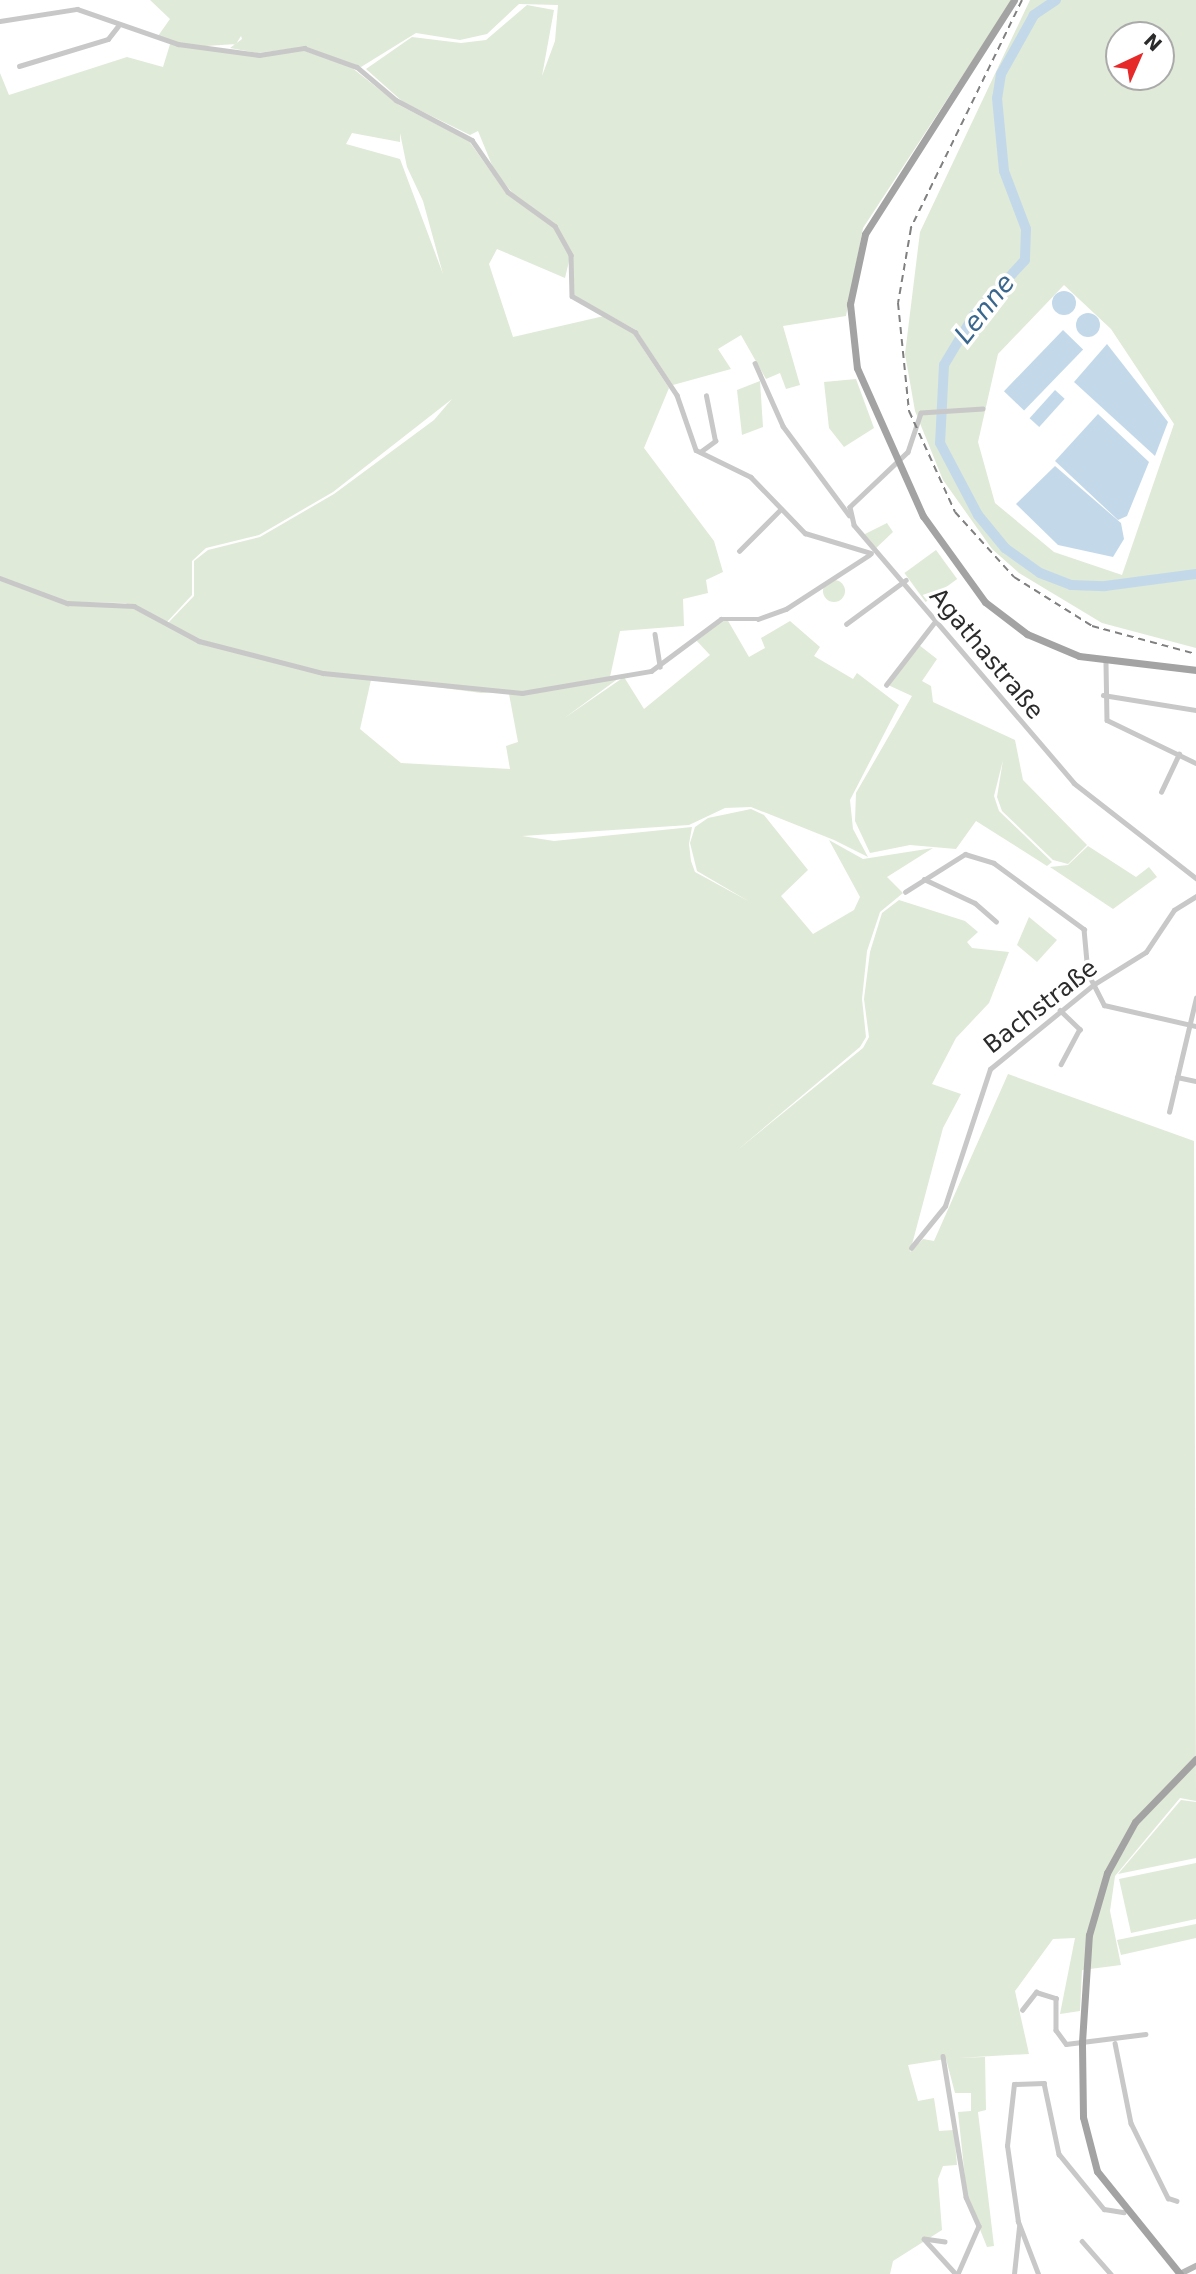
<!DOCTYPE html>
<html>
<head>
<meta charset="utf-8">
<style>
	body { margin:0 }
	#map { position:relative; width:1196px; height:2274px; overflow:hidden; background:#fff; font-family:"DejaVu Sans",sans-serif }
	div>[style] { position:absolute }
	[style*='--x'] { left:calc(var(--x)*1px); top:calc(var(--y)*1px); width:calc(var(--w)*1px); rotate:calc(var(--a)*1deg) }
	.green>* { inset:0; background:#e0ead8; transform-origin:0 0 }
	.round { border-radius:50% }
	.water>* { inset:0; background:#c3d9ea; transform-origin:0 0 }
	.river>* { height:10px; margin:-5px; padding:0 5px; transform-origin:5px; border-radius:5px; background:#c3d9ea }
	.minor>* { height:4.5px; margin:-2.25px; padding:0 2.25px; transform-origin:2.25px; border-radius:2.25px; background:#c8c8c8 }
	.secondary>* { height:6px; margin:-3px; padding:0 3px; transform-origin:3px; border-radius:3px; background:#b5b5b5 }
	.primary>* { height:7px; margin:-3.5px; padding:0 3.5px; transform-origin:3.5px; border-radius:3.5px; background:#a3a3a3 }
	.rail>* { height:2px; margin-top:-1px; transform-origin:0; background:repeating-linear-gradient(90deg,#808080 0 7px,transparent 0 12px) }
	span { translate:-50% -50%; white-space:nowrap; text-align:center; line-height:1.15; -webkit-text-stroke:7px #fff; paint-order:stroke }
	.street-label { font-size:24px; color:#2b2b2b }
	.water-label { font-size:26px; color:#3a678d; font-style:italic }
	.north { position:absolute; left:1105px; top:21px; width:70px; height:70px; box-sizing:border-box; background:#fff; border:2px solid #aaa; border-radius:50%; rotate:44deg; font-size:19px; font-weight:700; line-height:28px; text-align:center; color:#2b2b2b }
	.north::after { content:''; display:block; margin:auto; width:24px; height:32px; background:#e62a2a; clip-path:polygon(50% 0,100% 100%,50% 72%,0 100%) }
</style>
</head>
<body>
<div id="map">
	<div class="green">
		<i style="clip-path:polygon(evenodd,150px 0,1012px 0,863px 228px,846px 316px,783px 326px,800px 385px,786px 389px,780px 373px,766px 379px,741px 335px,718px 349px,731px 369px,673px 385px,636px 330px,571px 294px,572px 254px,553px 221px,570px 257px,565px 278px,497px 249px,489px 264px,513px 337px,604px 316px,632px 332px,669px 388px,644px 448px,714px 541px,723px 572px,706px 580px,708px 593px,683px 599px,684px 626px,620px 631px,610px 677px,560px 689px,481px 693px,324px 672px,206px 643px,168px 623px,194px 596px,194px 561px,208px 550px,260px 537px,334px 494px,434px 420px,452px 399px,333px 492px,259px 535px,206px 548px,192px 561px,192px 595px,167px 622px,125px 603px,67px 602px,0 577px,0 73px,9px 95px,127px 57px,163px 67px,171px 41px,158px 36px,170px 19px,150px 0,519px 4px,558px 5px,555px 41px,542px 76px,554px 10px,527px 5px,486px 40px,461px 43px,412px 37px,366px 69px,403px 102px,470px 135px,478px 131px,494px 170px,522px 205px,506px 193px,469px 141px,399px 105px,351px 67px,302px 50px,250px 56px,206px 46px,236px 44px,241px 36px,242px 39px,230px 48px,257px 53px,305px 47px,361px 67px,416px 33px,460px 40px,487px 34px,519px 4px,150px 0,352px 133px,400px 142px,400px 133px,407px 167px,423px 201px,443px 274px,400px 159px,346px 144px,352px 133px)"></i>
		<i style="clip-path:polygon(evenodd,1030px 0,1196px 0,1196px 648px,1102px 623px,1019px 573px,992px 549px,943px 480px,915px 411px,905px 354px,920px 232px,1030px 0,1119px 35px,1161px 35px,1161px 77px,1119px 77px,1119px 35px,1030px 0,1064px 285px,1111px 329px,1174px 424px,1122px 575px,1054px 552px,995px 503px,978px 442px,998px 354px,1064px 285px)"></i>
		<i style="clip-path:polygon(856px 379px,874px 428px,844px 447px,829px 428px,824px 382px)"></i>
		<i style="clip-path:polygon(760px 381px,763px 427px,742px 435px,737px 390px)"></i>
		<i style="clip-path:polygon(887px 523px,893px 532px,874px 550px,863px 535px)"></i>
		<i style="left:936px;top:550px;width:36px;height:39px;rotate:54deg"></i>
		<i style="clip-path:polygon(0 580px,67px 604px,126px 605px,205px 645px,371px 680px,360px 729px,401px 763px,510px 769px,506px 746px,518px 742px,509px 694px,619px 678px,563px 719px,624px 677px,644px 709px,710px 655px,695px 639px,710px 627px,727px 619px,749px 657px,765px 648px,761px 638px,790px 621px,820px 647px,814px 656px,853px 679px,857px 673px,899px 705px,850px 800px,853px 829px,868px 857px,834px 840px,751px 807px,725px 808px,689px 825px,522px 836px,554px 841px,692px 827px,689px 844px,691px 861px,695px 872px,750px 902px,697px 871px,690px 843px,695px 827px,708px 818px,751px 809px,764px 815px,808px 870px,781px 896px,813px 934px,854px 910px,860px 897px,829px 840px,863px 859px,933px 848px,887px 877px,903px 893px,880px 912px,867px 951px,862px 999px,866px 1037px,860px 1047px,735px 1152px,863px 1048px,869px 1037px,864px 999px,870px 952px,882px 913px,899px 900px,965px 921px,978px 932px,967px 942px,972px 948px,1009px 952px,989px 1003px,956px 1038px,932px 1084px,961px 1094px,943px 1128px,910px 1252px,923px 1239px,934px 1241px,1008px 1074px,1194px 1141px,1196px 1801px,1180px 1798px,1115px 1876px,1110px 1911px,1121px 1965px,1082px 1970px,1080px 2011px,1060px 2014px,1075px 1938px,1053px 1939px,1015px 1991px,1029px 2054px,957px 2058px,985px 2057px,986px 2110px,978px 2112px,994px 2246px,987px 2247px,967px 2197px,958px 2112px,971px 2111px,971px 2093px,955px 2093px,946px 2059px,908px 2065px,918px 2101px,934px 2098px,939px 2131px,954px 2130px,957px 2165px,943px 2166px,938px 2179px,942px 2230px,893px 2261px,890px 2274px,0 2274px)"></i>
		<i class="round" style="left:823px;top:580px;width:22px;height:22px"></i>
		<i style="clip-path:polygon(919px 645px,937px 659px,922px 681px,931px 686px,933px 702px,1015px 740px,1023px 780px,1087px 845px,1068px 864px,1053px 860px,1002px 811px,997px 797px,1003px 760px,994px 796px,999px 811px,1052px 862px,1047px 866px,976px 821px,956px 849px,910px 845px,870px 853px,855px 821px,856px 793px,912px 696px,888px 685px)"></i>
		<i style="clip-path:polygon(1088px 846px,1136px 877px,1149px 867px,1157px 877px,1113px 909px,1050px 867px,1068px 865px)"></i>
		<i style="clip-path:polygon(1029px 917px,1057px 940px,1037px 962px,1017px 945px)"></i>
		<i style="clip-path:polygon(1181px 1800px,1196px 1802px,1196px 1858px,1118px 1874px)"></i>
		<i style="clip-path:polygon(1196px 1863px,1196px 1919px,1131px 1933px,1119px 1879px)"></i>
		<i style="clip-path:polygon(1196px 1924px,1196px 1938px,1121px 1955px,1117px 1940px)"></i>
	</div>
	<div class="water">
		<i class="round" style="left:1052px;top:291px;width:24px;height:24px"></i>
		<i class="round" style="left:1076px;top:313px;width:24px;height:24px"></i>
		<i style="left:1063px;top:330px;width:28px;height:85px;rotate:44deg"></i>
		<i style="clip-path:polygon(1107px 344px,1168px 422px,1155px 456px,1074px 382px)"></i>
		<i style="left:1055px;top:390px;width:13px;height:38px;rotate:42deg"></i>
		<i style="clip-path:polygon(1098px 414px,1149px 462px,1127px 516px,1118px 520px,1055px 461px)"></i>
		<i style="clip-path:polygon(1055px 466px,1121px 523px,1124px 539px,1113px 557px,1058px 545px,1016px 504px)"></i>
	</div>
	<div class="river">
		<i style="--x:1056;--y:0;--w:27;--a:146"></i>
		<i style="--x:1034;--y:15;--w:68;--a:119.2"></i>
		<i style="--x:1001;--y:74;--w:24;--a:99"></i>
		<i style="--x:997;--y:98;--w:73;--a:84.5"></i>
		<i style="--x:1004;--y:171;--w:62;--a:69.2"></i>
		<i style="--x:1026;--y:229;--w:31;--a:92"></i>
		<i style="--x:1025;--y:260;--w:75;--a:132.8"></i>
		<i style="--x:974;--y:315;--w:58;--a:121"></i>
		<i style="--x:944;--y:365;--w:78;--a:92.9"></i>
		<i style="--x:940;--y:443;--w:81;--a:62.2"></i>
		<i style="--x:978;--y:515;--w:43;--a:50.7"></i>
		<i style="--x:1005;--y:548;--w:43;--a:35.5"></i>
		<i style="--x:1040;--y:573;--w:33;--a:21"></i>
		<i style="--x:1071;--y:585;--w:34;--a:2"></i>
		<i style="--x:1105;--y:586;--w:92;--a:-7.5"></i>
	</div>
	<div class="minor">
		<i style="--x:0;--y:21;--w:78;--a:-8.9"></i>
		<i style="--x:77;--y:9;--w:107;--a:19.1"></i>
		<i style="--x:178;--y:44;--w:82;--a:7.7"></i>
		<i style="--x:259;--y:55;--w:46;--a:-8.8"></i>
		<i style="--x:304;--y:48;--w:56;--a:19.7"></i>
		<i style="--x:357;--y:67;--w:51;--a:40.2"></i>
		<i style="--x:396;--y:100;--w:86;--a:27.8"></i>
		<i style="--x:472;--y:140;--w:63;--a:55.3"></i>
		<i style="--x:508;--y:192;--w:58;--a:35.9"></i>
		<i style="--x:555;--y:226;--w:33;--a:61"></i>
		<i style="--x:571;--y:255;--w:41;--a:88.6"></i>
		<i style="--x:572;--y:296;--w:73;--a:29.7"></i>
		<i style="--x:635;--y:332;--w:76;--a:56.3"></i>
		<i style="--x:677;--y:395;--w:58;--a:70.9"></i>
		<i style="--x:696;--y:450;--w:61;--a:26.1"></i>
		<i style="--x:751;--y:477;--w:78;--a:46"></i>
		<i style="--x:805;--y:533;--w:69;--a:16.9"></i>
		<i style="--x:19;--y:66;--w:93;--a:-16.9"></i>
		<i style="--x:108;--y:39;--w:16;--a:-52"></i>
		<i style="--x:755;--y:363;--w:69;--a:66"></i>
		<i style="--x:783;--y:426;--w:111;--a:53.4"></i>
		<i style="--x:983;--y:409;--w:62;--a:176.3"></i>
		<i style="--x:921;--y:413;--w:41;--a:108.4"></i>
		<i style="--x:908;--y:452;--w:80;--a:136.5"></i>
		<i style="--x:850;--y:507;--w:18;--a:77"></i>
		<i style="--x:854;--y:525;--w:339;--a:49.5"></i>
		<i style="--x:1074;--y:783;--w:155;--a:37.9"></i>
		<i style="--x:700;--y:452;--w:19;--a:-36"></i>
		<i style="--x:715;--y:441;--w:46;--a:-101.3"></i>
		<i style="--x:739;--y:551;--w:59;--a:-45"></i>
		<i style="--x:0;--y:578;--w:72;--a:20.5"></i>
		<i style="--x:67;--y:603;--w:67;--a:2.6"></i>
		<i style="--x:134;--y:606;--w:74;--a:28.3"></i>
		<i style="--x:199;--y:641;--w:128;--a:14.5"></i>
		<i style="--x:323;--y:673;--w:200;--a:5.7"></i>
		<i style="--x:522;--y:693;--w:131;--a:-9.7"></i>
		<i style="--x:651;--y:671;--w:87;--a:-36.6"></i>
		<i style="--x:721;--y:619;--w:37;--a:0"></i>
		<i style="--x:758;--y:619;--w:30;--a:-20"></i>
		<i style="--x:786;--y:609;--w:99;--a:-33"></i>
		<i style="--x:846;--y:624;--w:74;--a:-36.3"></i>
		<i style="--x:655;--y:634;--w:33;--a:81"></i>
		<i style="--x:1106;--y:663;--w:57;--a:89"></i>
		<i style="--x:1107;--y:720;--w:99;--a:25.8"></i>
		<i style="--x:886;--y:685;--w:78;--a:-52.3"></i>
		<i style="--x:1103;--y:695;--w:94;--a:9.2"></i>
		<i style="--x:1161;--y:792;--w:42;--a:-64.7"></i>
		<i style="--x:924;--y:879;--w:56;--a:25.2"></i>
		<i style="--x:975;--y:903;--w:28;--a:41"></i>
		<i style="--x:905;--y:892;--w:71;--a:-32.3"></i>
		<i style="--x:965;--y:854;--w:30;--a:17"></i>
		<i style="--x:994;--y:863;--w:112;--a:36.3"></i>
		<i style="--x:1084;--y:929;--w:44;--a:84.8"></i>
		<i style="--x:1088;--y:973;--w:36;--a:63"></i>
		<i style="--x:1104;--y:1005;--w:94;--a:12.9"></i>
		<i style="--x:1060;--y:1010;--w:28;--a:44"></i>
		<i style="--x:1080;--y:1029;--w:40;--a:118"></i>
		<i style="--x:1177;--y:1077;--w:19;--a:12"></i>
		<i style="--x:1169;--y:1112;--w:117;--a:-76.7"></i>
		<i style="--x:911;--y:1248;--w:54;--a:-51"></i>
		<i style="--x:945;--y:1206;--w:144;--a:-71.8"></i>
		<i style="--x:990;--y:1069;--w:133;--a:-39.2"></i>
		<i style="--x:1093;--y:985;--w:62;--a:-31.9"></i>
		<i style="--x:1146;--y:952;--w:50;--a:-56.3"></i>
		<i style="--x:1174;--y:910;--w:26;--a:-32"></i>
		<i style="--x:1022;--y:2010;--w:23;--a:-52"></i>
		<i style="--x:1036;--y:1992;--w:21;--a:17"></i>
		<i style="--x:1056;--y:1998;--w:32;--a:90"></i>
		<i style="--x:1056;--y:2030;--w:17;--a:54"></i>
		<i style="--x:1066;--y:2044;--w:80;--a:-7.2"></i>
		<i style="--x:1115;--y:2043;--w:82;--a:78.7"></i>
		<i style="--x:1131;--y:2123;--w:84;--a:63.7"></i>
		<i style="--x:1168;--y:2198;--w:9;--a:18"></i>
		<i style="--x:943;--y:2056;--w:143;--a:80.7"></i>
		<i style="--x:966;--y:2197;--w:32;--a:66"></i>
		<i style="--x:979;--y:2226;--w:52;--a:113.6"></i>
		<i style="--x:1082;--y:2241;--w:44;--a:48.7"></i>
		<i style="--x:945;--y:2242;--w:21;--a:-172"></i>
		<i style="--x:924;--y:2239;--w:47;--a:47.6"></i>
		<i style="--x:1014;--y:2274;--w:47;--a:-83.9"></i>
		<i style="--x:1038;--y:2274;--w:56;--a:-111"></i>
		<i style="--x:1018;--y:2222;--w:77;--a:-98.2"></i>
		<i style="--x:1007;--y:2146;--w:62;--a:-83.6"></i>
		<i style="--x:1014;--y:2084;--w:30;--a:-2"></i>
		<i style="--x:1044;--y:2083;--w:73;--a:78.1"></i>
		<i style="--x:1059;--y:2154;--w:71;--a:50.7"></i>
		<i style="--x:1104;--y:2209;--w:20;--a:9"></i>
	</div>
	<div class="secondary">
		<i style="--x:1180;--y:2274;--w:18;--a:-27"></i>
	</div>
	<div class="primary">
		<i style="--x:1014;--y:0;--w:277;--a:122.5"></i>
		<i style="--x:865;--y:234;--w:72;--a:102.1"></i>
		<i style="--x:850;--y:304;--w:64;--a:83.8"></i>
		<i style="--x:857;--y:368;--w:162;--a:66"></i>
		<i style="--x:923;--y:516;--w:106;--a:54.2"></i>
		<i style="--x:985;--y:602;--w:53;--a:37.3"></i>
		<i style="--x:1027;--y:634;--w:56;--a:22.9"></i>
		<i style="--x:1079;--y:656;--w:118;--a:6.8"></i>
		<i style="--x:1180;--y:2274;--w:132;--a:-128.9"></i>
		<i style="--x:1097;--y:2171;--w:56;--a:-104.5"></i>
		<i style="--x:1083;--y:2117;--w:75;--a:-90.8"></i>
		<i style="--x:1082;--y:2042;--w:107;--a:-86.3"></i>
		<i style="--x:1089;--y:1935;--w:65;--a:-73.8"></i>
		<i style="--x:1107;--y:1873;--w:58;--a:-61.2"></i>
		<i style="--x:1135;--y:1822;--w:88;--a:-45.9"></i>
	</div>
	<div class="rail">
		<i style="--x:1022;--y:0;--w:254;--a:116"></i>
		<i style="--x:911;--y:228;--w:76;--a:99.8"></i>
		<i style="--x:898;--y:303;--w:109;--a:84.2"></i>
		<i style="--x:909;--y:411;--w:111;--a:65.5"></i>
		<i style="--x:955;--y:512;--w:88;--a:47.8"></i>
		<i style="--x:1014;--y:577;--w:92;--a:32.1"></i>
		<i style="--x:1092;--y:626;--w:108;--a:15.1"></i>
	</div>
	<div class="street-label">
		<span style="left:986px;top:654px;rotate:50deg">Agathastraße</span>
		<span style="left:1041px;top:1007px;rotate:-38deg">Bachstraße</span>
	</div>
	<div class="water-label">
		<span style="left:985px;top:309px;rotate:-52deg">Lenne</span>
	</div>
	<div class="north">N</div>
</div>
</body>
</html>
